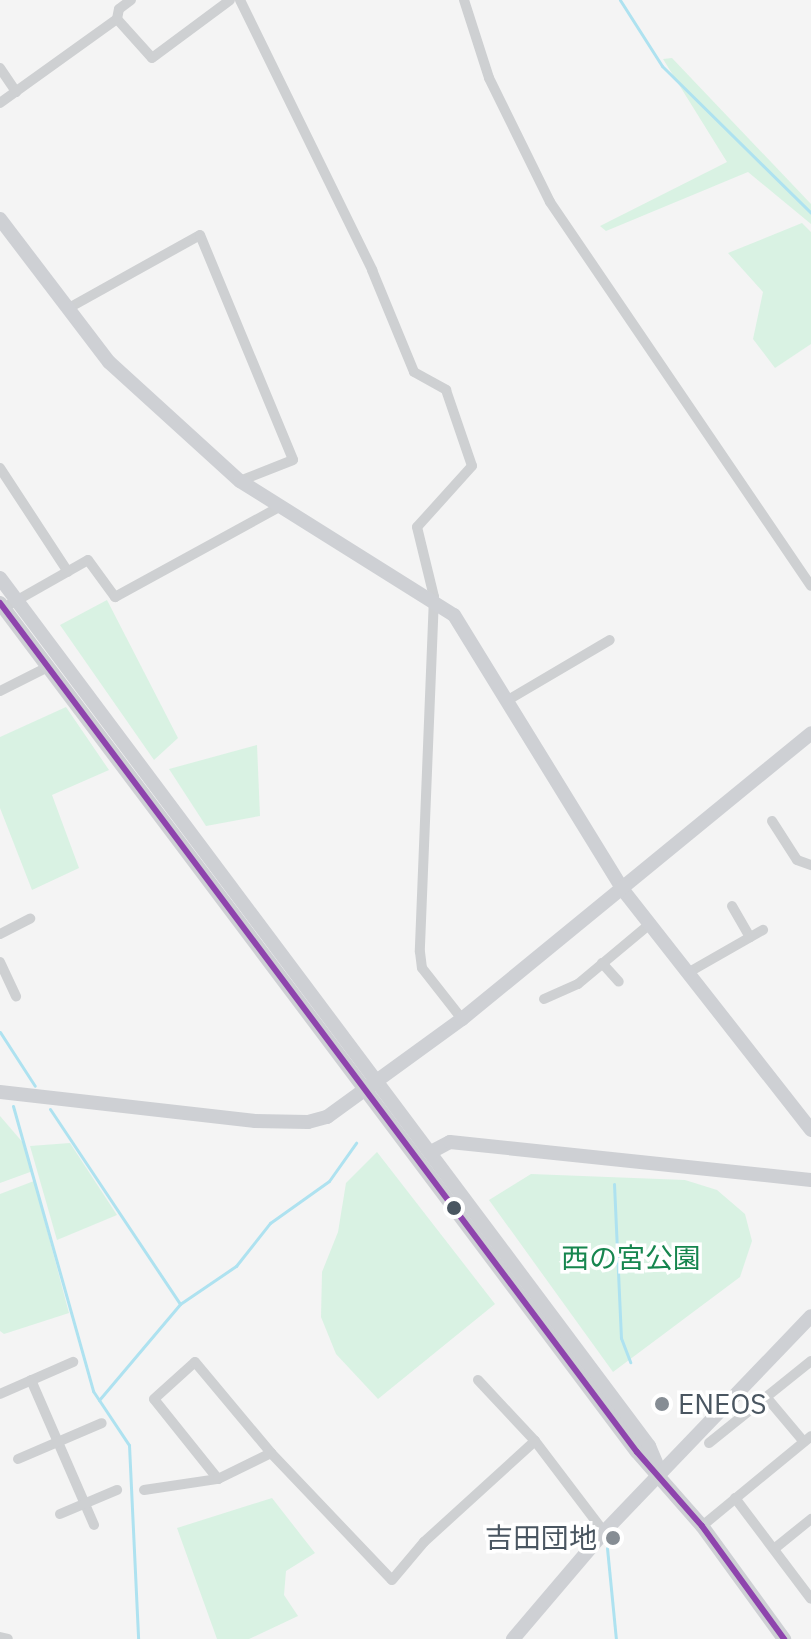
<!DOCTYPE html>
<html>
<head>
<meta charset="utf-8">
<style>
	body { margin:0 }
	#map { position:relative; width:811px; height:1639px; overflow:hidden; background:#f4f4f4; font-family:"IBM Plex Sans","Noto Sans JP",sans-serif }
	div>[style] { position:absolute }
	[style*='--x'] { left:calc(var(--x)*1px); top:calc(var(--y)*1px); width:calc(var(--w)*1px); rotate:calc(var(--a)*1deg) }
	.green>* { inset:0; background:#d9f2e3 }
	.stream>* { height:3px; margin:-1.5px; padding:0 1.5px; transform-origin:1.5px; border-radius:1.5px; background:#aee2f0 }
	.street>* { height:10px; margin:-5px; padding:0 5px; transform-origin:5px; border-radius:5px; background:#ced0d2 }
	.secondary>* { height:14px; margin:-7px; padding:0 7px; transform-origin:7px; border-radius:7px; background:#ced0d4 }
	.bus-1>* { height:6px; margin:-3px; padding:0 3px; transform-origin:3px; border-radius:3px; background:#8e44ad }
	.dots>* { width:22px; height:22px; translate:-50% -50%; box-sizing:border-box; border:4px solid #fff; border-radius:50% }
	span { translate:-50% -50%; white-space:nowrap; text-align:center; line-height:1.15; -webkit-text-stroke:7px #fff; paint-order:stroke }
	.park-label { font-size:28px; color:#17864f }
	.poi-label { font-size:28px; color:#4a5661 }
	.left { translate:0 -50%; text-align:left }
	.right { translate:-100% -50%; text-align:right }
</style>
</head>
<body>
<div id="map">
	<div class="green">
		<i style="clip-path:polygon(672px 58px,811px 204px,811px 224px,748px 172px,606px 231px,600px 226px,727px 162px,663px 59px)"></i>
		<i style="clip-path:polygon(802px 223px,811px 232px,811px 344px,775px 368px,753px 339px,763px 292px,728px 253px)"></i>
		<i style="clip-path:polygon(107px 600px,178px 738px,154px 760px,60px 625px)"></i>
		<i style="clip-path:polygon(66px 707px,109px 770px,52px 795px,79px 868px,32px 890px,0 808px,0 737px)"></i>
		<i style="clip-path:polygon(257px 745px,260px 816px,206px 826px,169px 769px)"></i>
		<i style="clip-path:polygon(0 1116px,25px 1145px,33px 1171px,0 1183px)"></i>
		<i style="clip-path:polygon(70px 1143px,117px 1215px,57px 1240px,30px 1146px)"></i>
		<i style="clip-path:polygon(377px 1152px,495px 1304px,378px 1399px,336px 1354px,321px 1317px,322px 1272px,338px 1232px,346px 1183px)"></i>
		<i style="clip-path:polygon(531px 1174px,685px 1180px,717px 1190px,745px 1214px,752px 1241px,740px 1277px,613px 1372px,489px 1200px)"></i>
		<i style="clip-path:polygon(34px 1181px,69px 1313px,4px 1334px,0 1331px,0 1194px)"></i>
		<i style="clip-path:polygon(272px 1498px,315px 1553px,286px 1571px,284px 1595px,298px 1616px,249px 1639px,217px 1639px,177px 1528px)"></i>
	</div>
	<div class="stream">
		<i style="--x:620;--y:0;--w:78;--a:57.5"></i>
		<i style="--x:662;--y:66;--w:209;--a:44.6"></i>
		<i style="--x:0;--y:1032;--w:64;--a:57.1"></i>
		<i style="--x:13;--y:1106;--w:296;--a:74.3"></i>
		<i style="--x:93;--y:1391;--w:65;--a:56.3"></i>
		<i style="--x:129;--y:1445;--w:194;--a:87.3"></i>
		<i style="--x:50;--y:1109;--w:234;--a:56.3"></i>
		<i style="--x:614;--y:1184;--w:154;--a:87.4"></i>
		<i style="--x:621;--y:1338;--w:26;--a:69"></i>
		<i style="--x:99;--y:1400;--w:126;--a:-49.8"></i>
		<i style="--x:180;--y:1304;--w:68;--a:-34.2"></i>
		<i style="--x:236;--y:1266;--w:55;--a:-51.7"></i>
		<i style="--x:270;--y:1223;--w:72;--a:-35.4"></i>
		<i style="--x:329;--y:1181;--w:47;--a:-54.6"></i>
		<i style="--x:607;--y:1548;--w:91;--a:84.4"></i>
	</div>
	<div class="street">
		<i style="--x:240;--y:0;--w:301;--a:63.9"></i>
		<i style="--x:372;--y:270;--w:110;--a:67.6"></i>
		<i style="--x:414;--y:372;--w:37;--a:29"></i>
		<i style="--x:446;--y:390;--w:80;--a:71.1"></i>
		<i style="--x:472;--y:466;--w:82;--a:132"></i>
		<i style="--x:417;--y:527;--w:72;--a:76.3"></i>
		<i style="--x:434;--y:597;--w:355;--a:92.3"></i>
		<i style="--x:420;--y:952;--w:16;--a:83"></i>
		<i style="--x:422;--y:968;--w:65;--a:51.9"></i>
		<i style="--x:464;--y:0;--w:82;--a:72.2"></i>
		<i style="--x:489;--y:78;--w:138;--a:63.8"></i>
		<i style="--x:550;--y:202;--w:464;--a:55.8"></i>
		<i style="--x:117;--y:19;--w:52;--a:48.1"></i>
		<i style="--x:152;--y:58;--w:97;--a:-36.6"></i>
		<i style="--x:0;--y:68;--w:29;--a:56"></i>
		<i style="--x:0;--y:103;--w:144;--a:-35.7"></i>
		<i style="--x:117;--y:19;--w:10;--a:-79"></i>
		<i style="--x:119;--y:9;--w:15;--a:-37"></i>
		<i style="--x:67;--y:309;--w:152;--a:-29.1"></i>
		<i style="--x:200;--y:235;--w:243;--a:67.5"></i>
		<i style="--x:293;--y:460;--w:57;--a:158.4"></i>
		<i style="--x:0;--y:468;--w:124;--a:56.8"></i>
		<i style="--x:0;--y:610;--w:101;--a:-29.6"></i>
		<i style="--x:88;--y:560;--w:46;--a:53.9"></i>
		<i style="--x:115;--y:597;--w:189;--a:-28.7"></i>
		<i style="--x:0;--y:691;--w:54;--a:-26.6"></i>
		<i style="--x:508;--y:700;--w:118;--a:-30.5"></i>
		<i style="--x:772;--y:821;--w:46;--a:57.3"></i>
		<i style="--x:797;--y:860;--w:15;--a:20"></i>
		<i style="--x:732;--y:906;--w:36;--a:60"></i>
		<i style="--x:0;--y:934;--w:34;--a:-27"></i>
		<i style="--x:0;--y:962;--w:38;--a:65"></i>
		<i style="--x:602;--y:963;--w:25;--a:48"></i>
		<i style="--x:691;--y:971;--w:83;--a:-29.7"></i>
		<i style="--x:544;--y:999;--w:37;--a:-24"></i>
		<i style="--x:578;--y:984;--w:95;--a:-39.9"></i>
		<i style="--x:31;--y:1380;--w:158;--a:66.5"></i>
		<i style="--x:478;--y:1380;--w:83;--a:46.9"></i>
		<i style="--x:535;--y:1441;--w:114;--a:52.8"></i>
		<i style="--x:0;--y:1394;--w:80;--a:-23.7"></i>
		<i style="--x:767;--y:1398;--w:57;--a:49.9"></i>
		<i style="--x:709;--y:1443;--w:131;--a:-38.8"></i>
		<i style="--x:18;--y:1459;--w:91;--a:-23.2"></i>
		<i style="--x:218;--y:1479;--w:102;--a:-128.7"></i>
		<i style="--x:154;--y:1399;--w:55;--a:-42.1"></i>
		<i style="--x:195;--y:1362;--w:119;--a:50.1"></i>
		<i style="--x:271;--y:1453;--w:175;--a:46.4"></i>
		<i style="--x:392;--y:1580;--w:50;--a:-49.9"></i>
		<i style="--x:424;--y:1542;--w:150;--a:-42.3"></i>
		<i style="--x:144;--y:1490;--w:75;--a:-8.5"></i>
		<i style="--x:218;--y:1479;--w:59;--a:-26.1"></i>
		<i style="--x:735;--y:1498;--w:126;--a:53"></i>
		<i style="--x:60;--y:1514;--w:62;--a:-22.8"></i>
		<i style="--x:702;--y:1526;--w:141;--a:-39.5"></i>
		<i style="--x:774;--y:1549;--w:48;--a:-39"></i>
		<i style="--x:0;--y:1637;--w:8;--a:14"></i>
	</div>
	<div class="secondary">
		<i style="--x:0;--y:219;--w:180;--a:52.7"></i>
		<i style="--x:109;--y:362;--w:177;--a:42.3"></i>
		<i style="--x:240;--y:481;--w:252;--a:32.1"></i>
		<i style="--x:454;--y:615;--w:323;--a:58.4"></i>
		<i style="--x:623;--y:890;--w:305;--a:51.9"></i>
		<i style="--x:0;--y:578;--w:1084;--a:53.21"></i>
		<i style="--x:649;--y:1446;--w:25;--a:67"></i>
		<i style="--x:0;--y:603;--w:1061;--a:53.12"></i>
		<i style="--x:637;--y:1452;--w:98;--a:48.7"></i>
		<i style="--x:702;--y:1526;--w:140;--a:54"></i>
		<i style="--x:0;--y:1092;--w:257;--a:6.5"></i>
		<i style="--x:255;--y:1121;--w:53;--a:1.1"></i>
		<i style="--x:308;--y:1122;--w:20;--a:-15"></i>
		<i style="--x:327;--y:1117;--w:167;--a:-36"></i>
		<i style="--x:462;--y:1019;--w:451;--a:-39.3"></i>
		<i style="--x:431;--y:1152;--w:21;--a:-28"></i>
		<i style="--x:450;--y:1142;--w:363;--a:6"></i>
		<i style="--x:513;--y:1639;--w:140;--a:-49.6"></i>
		<i style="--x:604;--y:1532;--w:299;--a:-46.2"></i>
	</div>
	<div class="bus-1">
		<i style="--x:0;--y:603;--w:1061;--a:53.12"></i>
		<i style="--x:637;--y:1452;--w:98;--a:48.7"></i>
		<i style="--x:702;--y:1526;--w:140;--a:54"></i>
	</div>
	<div class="dots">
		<i style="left:454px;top:1208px;background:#4a5661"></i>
		<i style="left:662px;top:1404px;background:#868d94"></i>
		<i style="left:613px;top:1538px;background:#868d94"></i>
	</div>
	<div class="park-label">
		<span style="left:631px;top:1258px">西の宮公園</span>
	</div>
	<div class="poi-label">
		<span class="left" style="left:678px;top:1404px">ENEOS</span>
		<span class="right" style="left:597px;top:1538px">吉田団地</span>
	</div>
</div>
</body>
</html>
